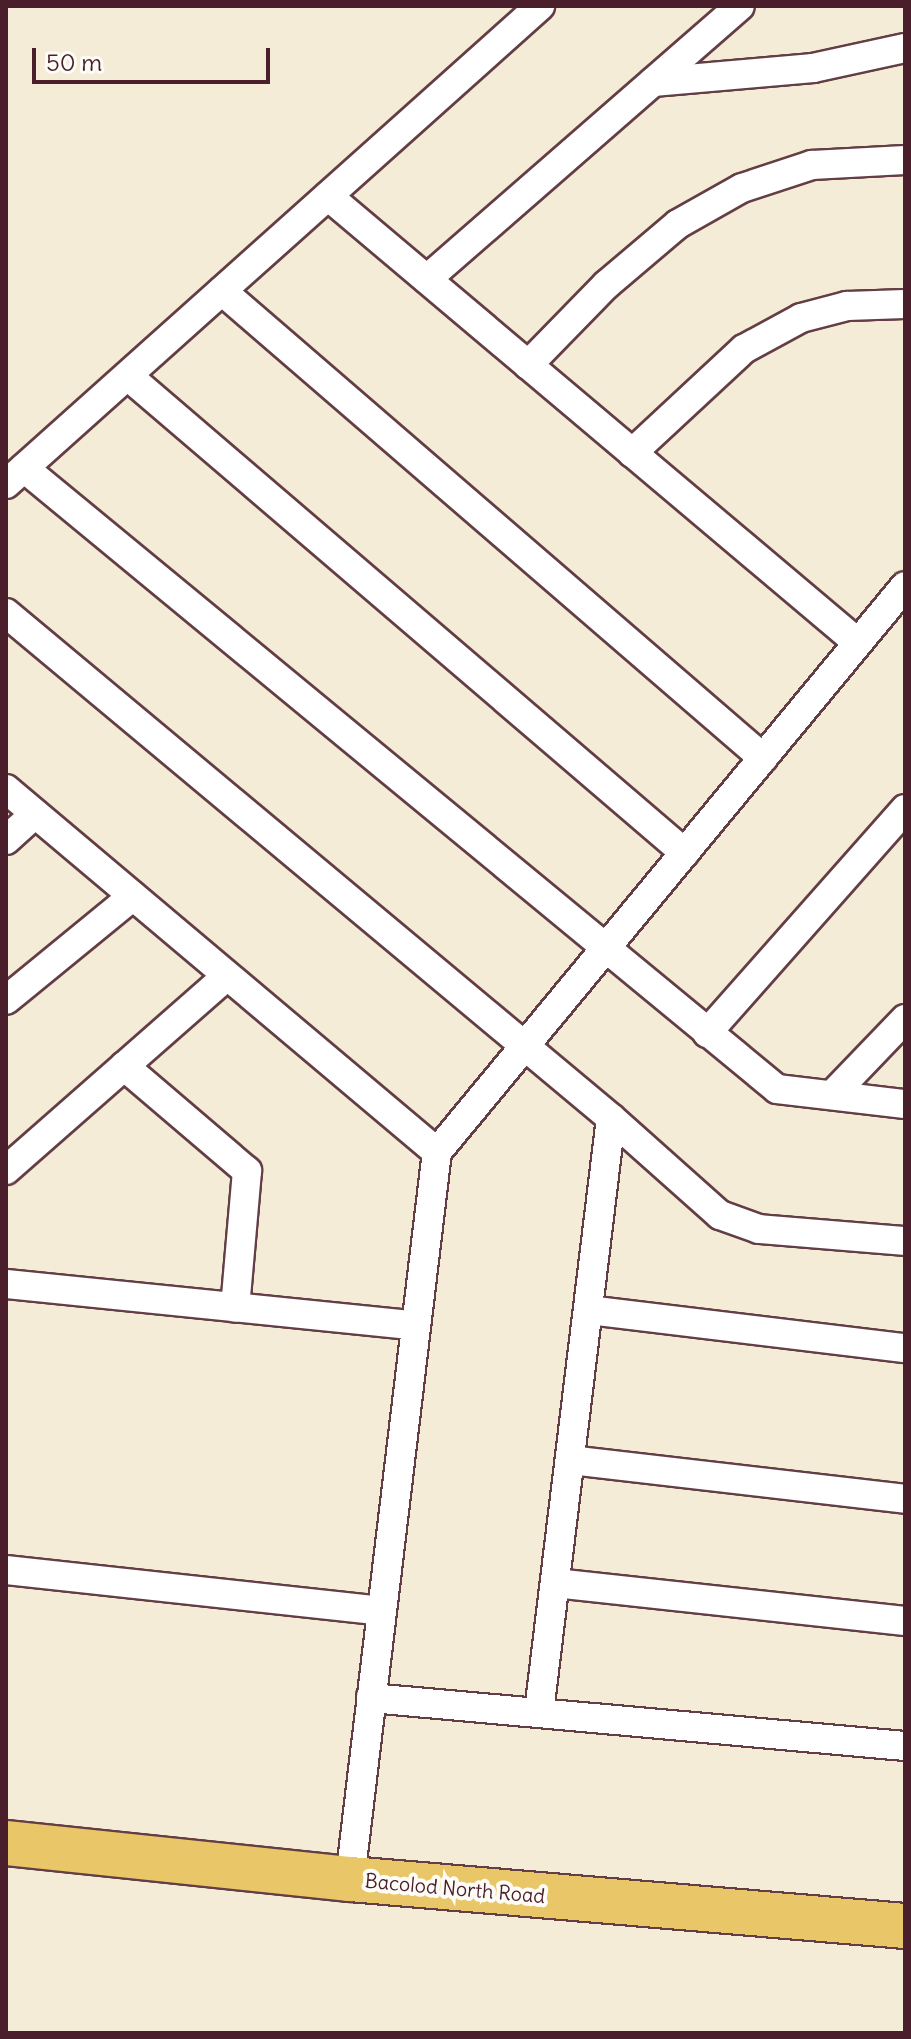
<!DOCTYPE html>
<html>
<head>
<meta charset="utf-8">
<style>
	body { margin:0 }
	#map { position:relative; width:911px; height:2039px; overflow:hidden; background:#f4ecd7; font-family:Delius,sans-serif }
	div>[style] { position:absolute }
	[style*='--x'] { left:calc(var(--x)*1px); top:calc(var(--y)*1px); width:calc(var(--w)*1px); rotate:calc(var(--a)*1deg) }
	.roads { filter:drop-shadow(2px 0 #643e45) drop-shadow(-2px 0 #643e45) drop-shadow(0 2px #643e45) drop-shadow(0 -2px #643e45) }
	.minor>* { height:28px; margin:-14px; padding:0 14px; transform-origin:14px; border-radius:14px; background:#fff }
	.trunk>* { height:44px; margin:-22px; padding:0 22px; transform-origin:22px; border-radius:22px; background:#e9c769 }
	span { translate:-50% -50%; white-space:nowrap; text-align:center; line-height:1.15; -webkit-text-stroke:8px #fdfcf7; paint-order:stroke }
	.street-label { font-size:20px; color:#4a1f2b }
	.frame { position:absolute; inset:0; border:8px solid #4a1f2b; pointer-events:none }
	.scale { position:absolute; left:32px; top:48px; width:238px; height:36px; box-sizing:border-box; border:4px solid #4a1f2b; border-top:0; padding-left:10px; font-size:24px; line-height:28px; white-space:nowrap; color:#4a1f2b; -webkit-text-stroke:6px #fdfcf7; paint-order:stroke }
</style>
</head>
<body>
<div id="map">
	<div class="roads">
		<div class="minor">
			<i style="--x:653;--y:82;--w:161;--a:-5"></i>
			<i style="--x:813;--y:68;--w:94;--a:-12.3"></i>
			<i style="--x:328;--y:196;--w:693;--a:40.14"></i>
			<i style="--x:427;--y:279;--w:415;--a:-41.1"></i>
			<i style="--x:222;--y:291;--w:715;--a:40.8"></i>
			<i style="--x:528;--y:365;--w:112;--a:-45.7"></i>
			<i style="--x:606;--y:285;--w:94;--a:-40.3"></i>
			<i style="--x:678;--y:224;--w:73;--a:-29.4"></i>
			<i style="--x:742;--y:188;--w:74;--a:-18.2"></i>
			<i style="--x:812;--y:165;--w:93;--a:-3.1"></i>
			<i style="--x:128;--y:376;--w:733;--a:40.58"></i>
			<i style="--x:632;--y:453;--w:153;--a:-42.9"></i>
			<i style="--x:744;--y:349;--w:65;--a:-28.5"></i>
			<i style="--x:801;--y:318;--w:48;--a:-14.6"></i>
			<i style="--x:847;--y:306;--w:58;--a:-2"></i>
			<i style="--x:24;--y:468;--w:976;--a:39.51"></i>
			<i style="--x:777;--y:1089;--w:129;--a:6.7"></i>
			<i style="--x:6;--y:484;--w:717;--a:-41.83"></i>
			<i style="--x:6;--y:613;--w:788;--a:39.85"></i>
			<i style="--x:611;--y:1118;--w:146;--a:41.7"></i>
			<i style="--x:720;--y:1215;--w:41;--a:19.7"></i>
			<i style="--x:759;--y:1229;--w:146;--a:4.7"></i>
			<i style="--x:6;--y:789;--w:563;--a:40.11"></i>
			<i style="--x:6;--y:840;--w:39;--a:-42"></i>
			<i style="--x:6;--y:1000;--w:164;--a:-39.3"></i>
			<i style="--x:707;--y:1033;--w:299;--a:-48.5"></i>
			<i style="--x:124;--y:1066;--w:162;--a:40.5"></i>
			<i style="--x:247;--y:1171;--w:137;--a:95"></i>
			<i style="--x:835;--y:1092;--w:101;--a:-46.2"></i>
			<i style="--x:6;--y:1170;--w:294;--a:-41.3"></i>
			<i style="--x:6;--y:1284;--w:412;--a:5.8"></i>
			<i style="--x:589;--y:1310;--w:318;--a:6.9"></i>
			<i style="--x:570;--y:1460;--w:337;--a:6.6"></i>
			<i style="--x:6;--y:1570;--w:378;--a:6.2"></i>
			<i style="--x:555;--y:1583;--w:352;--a:6.2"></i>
			<i style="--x:371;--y:1698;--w:536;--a:5.14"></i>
			<i style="--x:539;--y:1712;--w:598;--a:-83.09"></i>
			<i style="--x:350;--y:1879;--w:732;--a:-83.18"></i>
			<i style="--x:437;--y:1152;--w:734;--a:-50.41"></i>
		</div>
		<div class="trunk">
			<i style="--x:6;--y:1843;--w:346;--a:6"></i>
			<i style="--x:350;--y:1879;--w:557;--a:4.84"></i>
		</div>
	</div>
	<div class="street-label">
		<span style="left:455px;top:1888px;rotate:5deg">Bacolod North Road</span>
	</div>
	<div class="frame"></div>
	<div class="scale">50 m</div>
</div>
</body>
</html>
